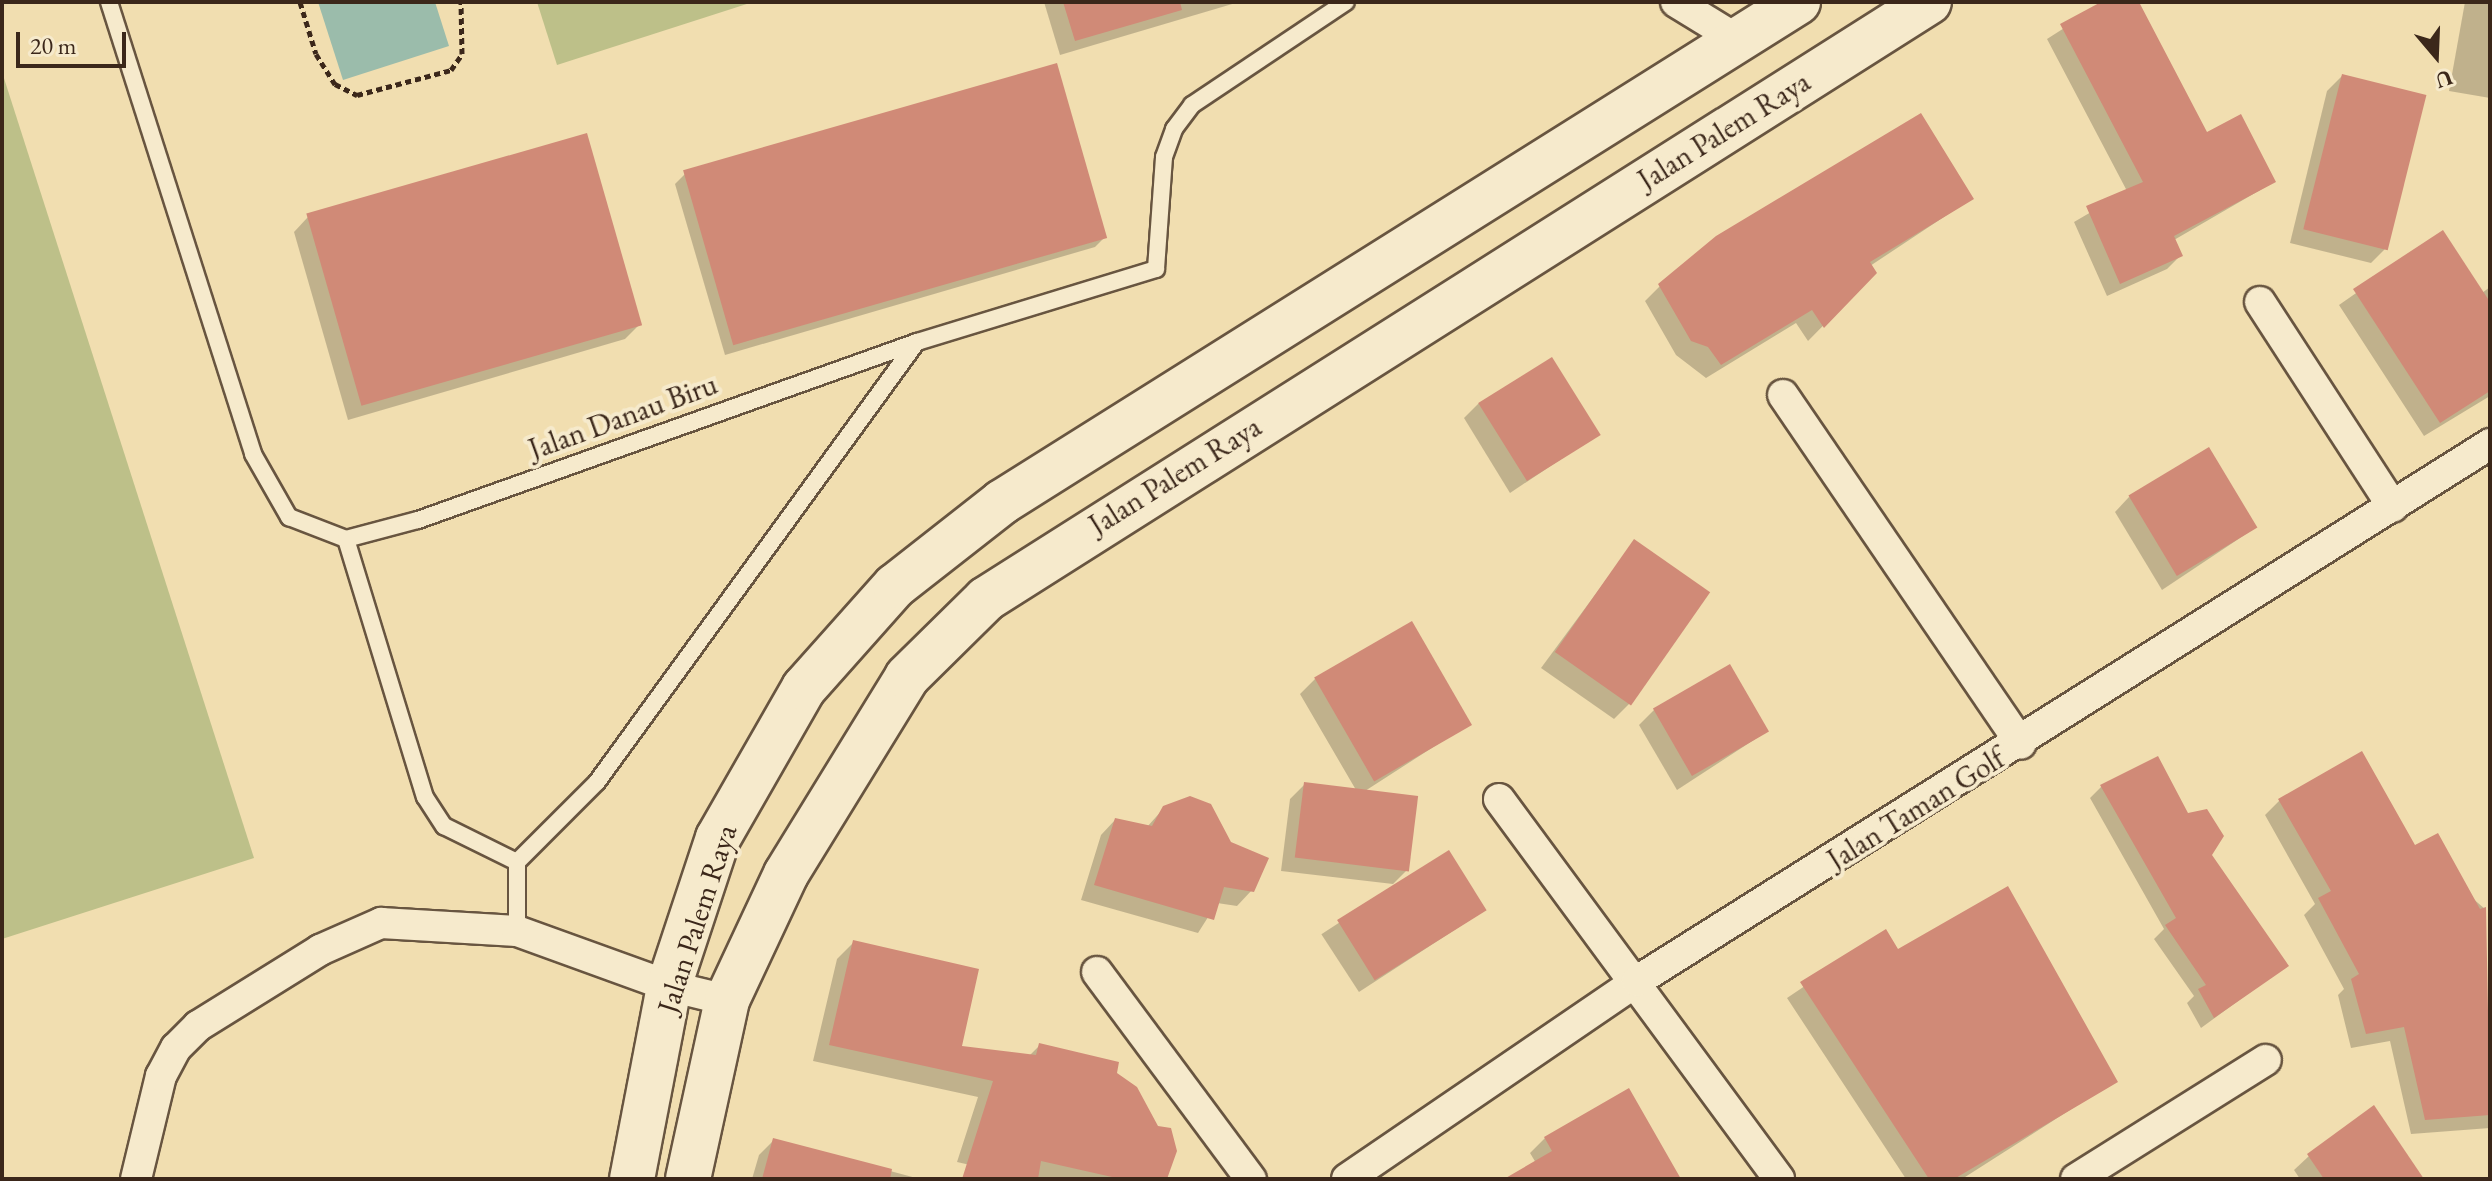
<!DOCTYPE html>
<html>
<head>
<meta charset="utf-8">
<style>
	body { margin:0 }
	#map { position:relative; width:2492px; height:1181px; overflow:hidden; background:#f1deb0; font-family:"EB Garamond",serif }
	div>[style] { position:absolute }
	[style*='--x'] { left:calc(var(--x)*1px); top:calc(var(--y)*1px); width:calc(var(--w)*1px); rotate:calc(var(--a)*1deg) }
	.green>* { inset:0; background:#bdc089 }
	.water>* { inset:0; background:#9bbcab }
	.shadow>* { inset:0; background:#0003; transform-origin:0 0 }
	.building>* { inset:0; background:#d08a77; transform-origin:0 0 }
	.path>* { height:5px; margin-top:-2.5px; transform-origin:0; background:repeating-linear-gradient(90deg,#3b271a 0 6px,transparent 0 10px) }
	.roads { filter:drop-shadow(2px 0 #685540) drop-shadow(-2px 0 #685540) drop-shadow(0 2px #685540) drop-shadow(0 -2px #685540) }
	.lane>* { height:16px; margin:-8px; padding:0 8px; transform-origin:8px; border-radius:8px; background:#f6eacc }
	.street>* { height:30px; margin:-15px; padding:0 15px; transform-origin:15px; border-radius:15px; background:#f6eacc }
	.secondary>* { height:44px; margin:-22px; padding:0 22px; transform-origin:22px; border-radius:22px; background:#f6eacc }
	span { translate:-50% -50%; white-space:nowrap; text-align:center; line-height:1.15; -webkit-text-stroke:8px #f6eacc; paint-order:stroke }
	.street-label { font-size:30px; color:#3b271a }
	.frame { position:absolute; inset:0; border:4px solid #3b271a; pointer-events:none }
	.north { position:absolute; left:2396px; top:16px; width:80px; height:80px; -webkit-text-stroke:6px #f6eacc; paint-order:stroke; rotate:161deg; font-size:22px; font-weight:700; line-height:32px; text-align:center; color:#3b271a }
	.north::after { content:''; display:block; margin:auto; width:28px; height:36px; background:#3b271a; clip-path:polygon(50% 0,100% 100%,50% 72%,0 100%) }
	.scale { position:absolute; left:16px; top:32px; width:110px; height:36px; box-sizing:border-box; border:4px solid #3b271a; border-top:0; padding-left:10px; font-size:24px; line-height:28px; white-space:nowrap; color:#3b271a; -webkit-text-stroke:6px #f6eacc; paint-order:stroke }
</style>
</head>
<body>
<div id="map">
	<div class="green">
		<i style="clip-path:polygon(537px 2px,753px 2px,557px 65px)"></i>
		<i style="clip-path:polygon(2px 72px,254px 858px,2px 939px)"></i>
	</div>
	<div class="water">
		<i style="clip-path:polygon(318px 2px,435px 2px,449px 46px,343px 80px)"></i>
	</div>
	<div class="shadow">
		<i style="clip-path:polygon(1044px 2px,1239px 2px,1060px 55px)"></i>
		<i style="clip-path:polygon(2105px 2px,2136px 2px,2206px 135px,2274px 182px,2174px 240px,2181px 255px,2167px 269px,2107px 296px,2074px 222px,2127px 191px,2047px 39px)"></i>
		<i style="clip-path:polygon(2465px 2px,2490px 2px,2490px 98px,2449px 91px)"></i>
		<i style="clip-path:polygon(2342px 76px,2386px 248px,2371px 263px,2290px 243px,2327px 91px)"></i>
		<i style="clip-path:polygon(685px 174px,1105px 237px,1095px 247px,725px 355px,675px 184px)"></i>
		<i style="clip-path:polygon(1971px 199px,1870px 266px,1875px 273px,1808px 341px,1796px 323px,1706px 378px,1676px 355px,1645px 301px,1660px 286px)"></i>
		<i style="clip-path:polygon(308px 217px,640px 324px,625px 339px,348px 420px,294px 232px)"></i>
		<i style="clip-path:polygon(2442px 233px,2482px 293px,2490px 287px,2490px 396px,2424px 436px,2339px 305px)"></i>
		<i style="clip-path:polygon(1479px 403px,1597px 435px,1510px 493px,1464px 418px)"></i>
		<i style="clip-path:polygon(2129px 497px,2255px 528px,2162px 590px,2115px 512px)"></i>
		<i style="clip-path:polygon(1634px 542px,1629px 704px,1614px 719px,1541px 668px)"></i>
		<i style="clip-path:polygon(1315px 679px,1469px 724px,1365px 791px,1408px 869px,1393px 884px,1281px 871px,1290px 799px,1305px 784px,1356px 790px,1300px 694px)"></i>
		<i style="clip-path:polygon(1654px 710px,1766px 732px,1677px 790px,1639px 725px)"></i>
		<i style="clip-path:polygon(2102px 786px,2210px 855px,2286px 966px,2201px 1028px,2187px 1003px,2194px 996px,2154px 939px,2164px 929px,2090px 798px)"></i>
		<i style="clip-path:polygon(2280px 800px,2414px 848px,2485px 909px,2490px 1128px,2411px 1134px,2390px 1041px,2351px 1048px,2338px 995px,2344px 989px,2304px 915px,2315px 904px,2265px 815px)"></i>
		<i style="clip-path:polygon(1164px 808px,1252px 890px,1237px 906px,1217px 903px,1198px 933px,1081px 900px,1101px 835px,1115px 820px,1147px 827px)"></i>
		<i style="left:1448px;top:852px;width:69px;height:151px;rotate:57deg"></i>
		<i style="clip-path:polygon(1885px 932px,1897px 951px,2115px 1081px,1962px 1179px,1906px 1179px,1787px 998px)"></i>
		<i style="clip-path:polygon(853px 943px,960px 1048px,1029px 1056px,1040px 1045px,1114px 1074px,1157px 1128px,1165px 1179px,990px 1179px,992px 1170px,957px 1162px,978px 1097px,813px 1061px,837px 959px)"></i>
		<i style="clip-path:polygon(1545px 1138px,1679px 1179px,1508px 1179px,1536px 1163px,1530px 1153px)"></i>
		<i style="clip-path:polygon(774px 1140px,920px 1179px,752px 1179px,759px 1155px)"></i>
		<i style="clip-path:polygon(2309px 1156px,2421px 1179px,2300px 1179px,2294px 1170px)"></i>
	</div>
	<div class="building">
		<i style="clip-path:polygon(1063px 2px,1180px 2px,1182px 10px,1075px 41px)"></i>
		<i style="clip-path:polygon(2101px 2px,2139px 2px,2207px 132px,2241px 114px,2276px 182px,2174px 236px,2183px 256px,2120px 284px,2086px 206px,2143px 182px,2060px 24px)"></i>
		<i style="left:1057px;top:63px;width:182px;height:389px;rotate:74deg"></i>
		<i style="left:2342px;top:74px;width:87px;height:160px;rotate:14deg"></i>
		<i style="clip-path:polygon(1921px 113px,1974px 199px,1870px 262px,1877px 273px,1824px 328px,1812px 310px,1721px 365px,1708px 347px,1691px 341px,1658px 284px,1716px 236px)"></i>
		<i style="left:587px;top:133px;width:200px;height:292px;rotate:74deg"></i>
		<i style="clip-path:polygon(2443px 230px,2490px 302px,2490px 391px,2440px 423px,2353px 289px)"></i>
		<i style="left:1552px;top:357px;width:92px;height:87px;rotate:58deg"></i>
		<i style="left:2209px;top:447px;width:94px;height:94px;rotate:59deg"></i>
		<i style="left:1634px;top:539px;width:93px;height:138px;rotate:35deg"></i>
		<i style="left:1412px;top:621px;width:120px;height:113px;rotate:60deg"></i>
		<i style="left:1730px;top:664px;width:78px;height:89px;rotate:60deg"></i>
		<i style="clip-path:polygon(2362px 751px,2415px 845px,2438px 833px,2480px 909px,2486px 907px,2490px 1115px,2425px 1120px,2404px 1027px,2366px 1034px,2351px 979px,2359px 974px,2318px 898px,2331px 891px,2278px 799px)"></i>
		<i style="clip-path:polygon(2158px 756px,2188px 813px,2207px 809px,2224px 836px,2212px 855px,2289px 966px,2214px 1018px,2198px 989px,2206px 985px,2165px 925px,2176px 918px,2100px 785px)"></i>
		<i style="left:1304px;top:782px;width:115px;height:76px;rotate:7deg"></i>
		<i style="clip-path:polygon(1190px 796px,1211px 804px,1231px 842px,1269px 858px,1254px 892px,1224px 887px,1214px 920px,1094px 885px,1115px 818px,1152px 826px,1163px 806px)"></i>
		<i style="left:1449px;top:850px;width:71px;height:132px;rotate:58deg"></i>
		<i style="clip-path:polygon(2008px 886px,2118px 1082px,1954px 1179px,1929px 1179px,1800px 982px,1886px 929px,1898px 949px)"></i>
		<i style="clip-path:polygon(853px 940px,979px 969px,962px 1046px,1036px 1055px,1039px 1043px,1119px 1062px,1117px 1073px,1137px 1087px,1158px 1126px,1171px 1128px,1177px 1151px,1167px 1179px,1121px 1179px,1041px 1161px,1038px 1179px,962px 1179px,993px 1081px,829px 1045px)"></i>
		<i style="clip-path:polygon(1629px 1088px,1681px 1179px,1504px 1179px,1552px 1151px,1544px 1137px)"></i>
		<i style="clip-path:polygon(2374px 1105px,2424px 1179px,2324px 1179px,2307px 1154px)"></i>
		<i style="clip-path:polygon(773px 1138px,892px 1169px,890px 1179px,762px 1179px)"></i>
	</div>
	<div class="path">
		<i style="--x:300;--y:2;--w:54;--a:72.9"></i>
		<i style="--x:316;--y:54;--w:36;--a:58"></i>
		<i style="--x:335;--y:84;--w:25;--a:27"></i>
		<i style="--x:357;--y:95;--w:97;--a:-14.9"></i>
		<i style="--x:451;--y:70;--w:19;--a:-55"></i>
		<i style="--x:462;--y:54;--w:52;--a:-91.1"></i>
	</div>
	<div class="roads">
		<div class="lane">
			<i style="--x:109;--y:2;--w:474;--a:72.3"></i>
			<i style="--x:253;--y:454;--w:73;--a:60.3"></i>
			<i style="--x:289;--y:517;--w:61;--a:21.1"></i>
			<i style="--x:346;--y:539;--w:74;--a:-14.8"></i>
			<i style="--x:418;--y:520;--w:530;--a:-19.63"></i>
			<i style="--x:917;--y:342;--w:250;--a:-17"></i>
			<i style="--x:1156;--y:269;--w:112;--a:-85.9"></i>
			<i style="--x:1164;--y:157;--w:30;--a:-70"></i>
			<i style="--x:1174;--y:129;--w:30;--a:-53"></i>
			<i style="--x:1192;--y:105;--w:185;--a:-33.8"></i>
			<i style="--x:346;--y:539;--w:270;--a:73"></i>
			<i style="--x:425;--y:797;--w:35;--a:57"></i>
			<i style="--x:444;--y:826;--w:81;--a:26.3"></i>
			<i style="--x:517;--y:931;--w:69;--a:-90"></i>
			<i style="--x:517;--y:862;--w:113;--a:-45"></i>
			<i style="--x:597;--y:782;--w:543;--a:-54"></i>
		</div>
		<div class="street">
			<i style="--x:1676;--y:2;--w:73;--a:31.5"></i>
			<i style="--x:2260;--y:302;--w:244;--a:57"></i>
			<i style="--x:1783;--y:395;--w:422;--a:55.7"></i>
			<i style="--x:1499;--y:799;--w:472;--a:53.6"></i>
			<i style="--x:1097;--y:972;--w:258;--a:53.4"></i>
			<i style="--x:136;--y:1179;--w:106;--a:-76.4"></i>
			<i style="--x:161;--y:1076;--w:32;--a:-62"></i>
			<i style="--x:176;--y:1048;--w:31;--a:-45"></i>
			<i style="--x:198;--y:1026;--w:144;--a:-31.9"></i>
			<i style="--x:320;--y:950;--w:67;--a:-23.9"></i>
			<i style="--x:381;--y:923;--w:136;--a:3.4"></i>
			<i style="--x:517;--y:931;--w:162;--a:19.9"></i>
			<i style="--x:669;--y:986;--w:60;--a:13.6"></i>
			<i style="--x:1347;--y:1179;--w:351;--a:-34.3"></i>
			<i style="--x:1637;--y:981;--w:1008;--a:-32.19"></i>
			<i style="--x:2076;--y:1179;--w:224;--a:-32.1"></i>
		</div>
		<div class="secondary">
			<i style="--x:632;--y:1179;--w:197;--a:-79.1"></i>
			<i style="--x:669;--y:986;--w:156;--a:-71.7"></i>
			<i style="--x:718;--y:838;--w:173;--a:-60.2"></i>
			<i style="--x:804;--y:688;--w:137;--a:-48.3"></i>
			<i style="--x:895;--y:586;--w:136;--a:-38.1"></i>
			<i style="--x:1002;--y:502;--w:940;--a:-32.13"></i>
			<i style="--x:688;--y:1179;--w:183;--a:-77.7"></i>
			<i style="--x:727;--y:1000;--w:139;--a:-64.9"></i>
			<i style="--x:786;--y:874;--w:231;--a:-58.4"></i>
			<i style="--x:907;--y:677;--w:111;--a:-44.6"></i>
			<i style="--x:986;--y:599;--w:1116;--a:-32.34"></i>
		</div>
	</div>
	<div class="street-label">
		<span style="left:1724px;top:131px;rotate:-32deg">Jalan Palem Raya</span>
		<span style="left:623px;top:417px;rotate:-20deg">Jalan Danau Biru</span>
		<span style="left:1175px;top:476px;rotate:-32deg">Jalan Palem Raya</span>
		<span style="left:1916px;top:809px;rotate:-32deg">Jalan Taman Golf</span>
		<span style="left:697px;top:919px;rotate:-72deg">Jalan Palem Raya</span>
	</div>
	<div class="frame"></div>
	<div class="north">U</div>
	<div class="scale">20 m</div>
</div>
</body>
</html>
